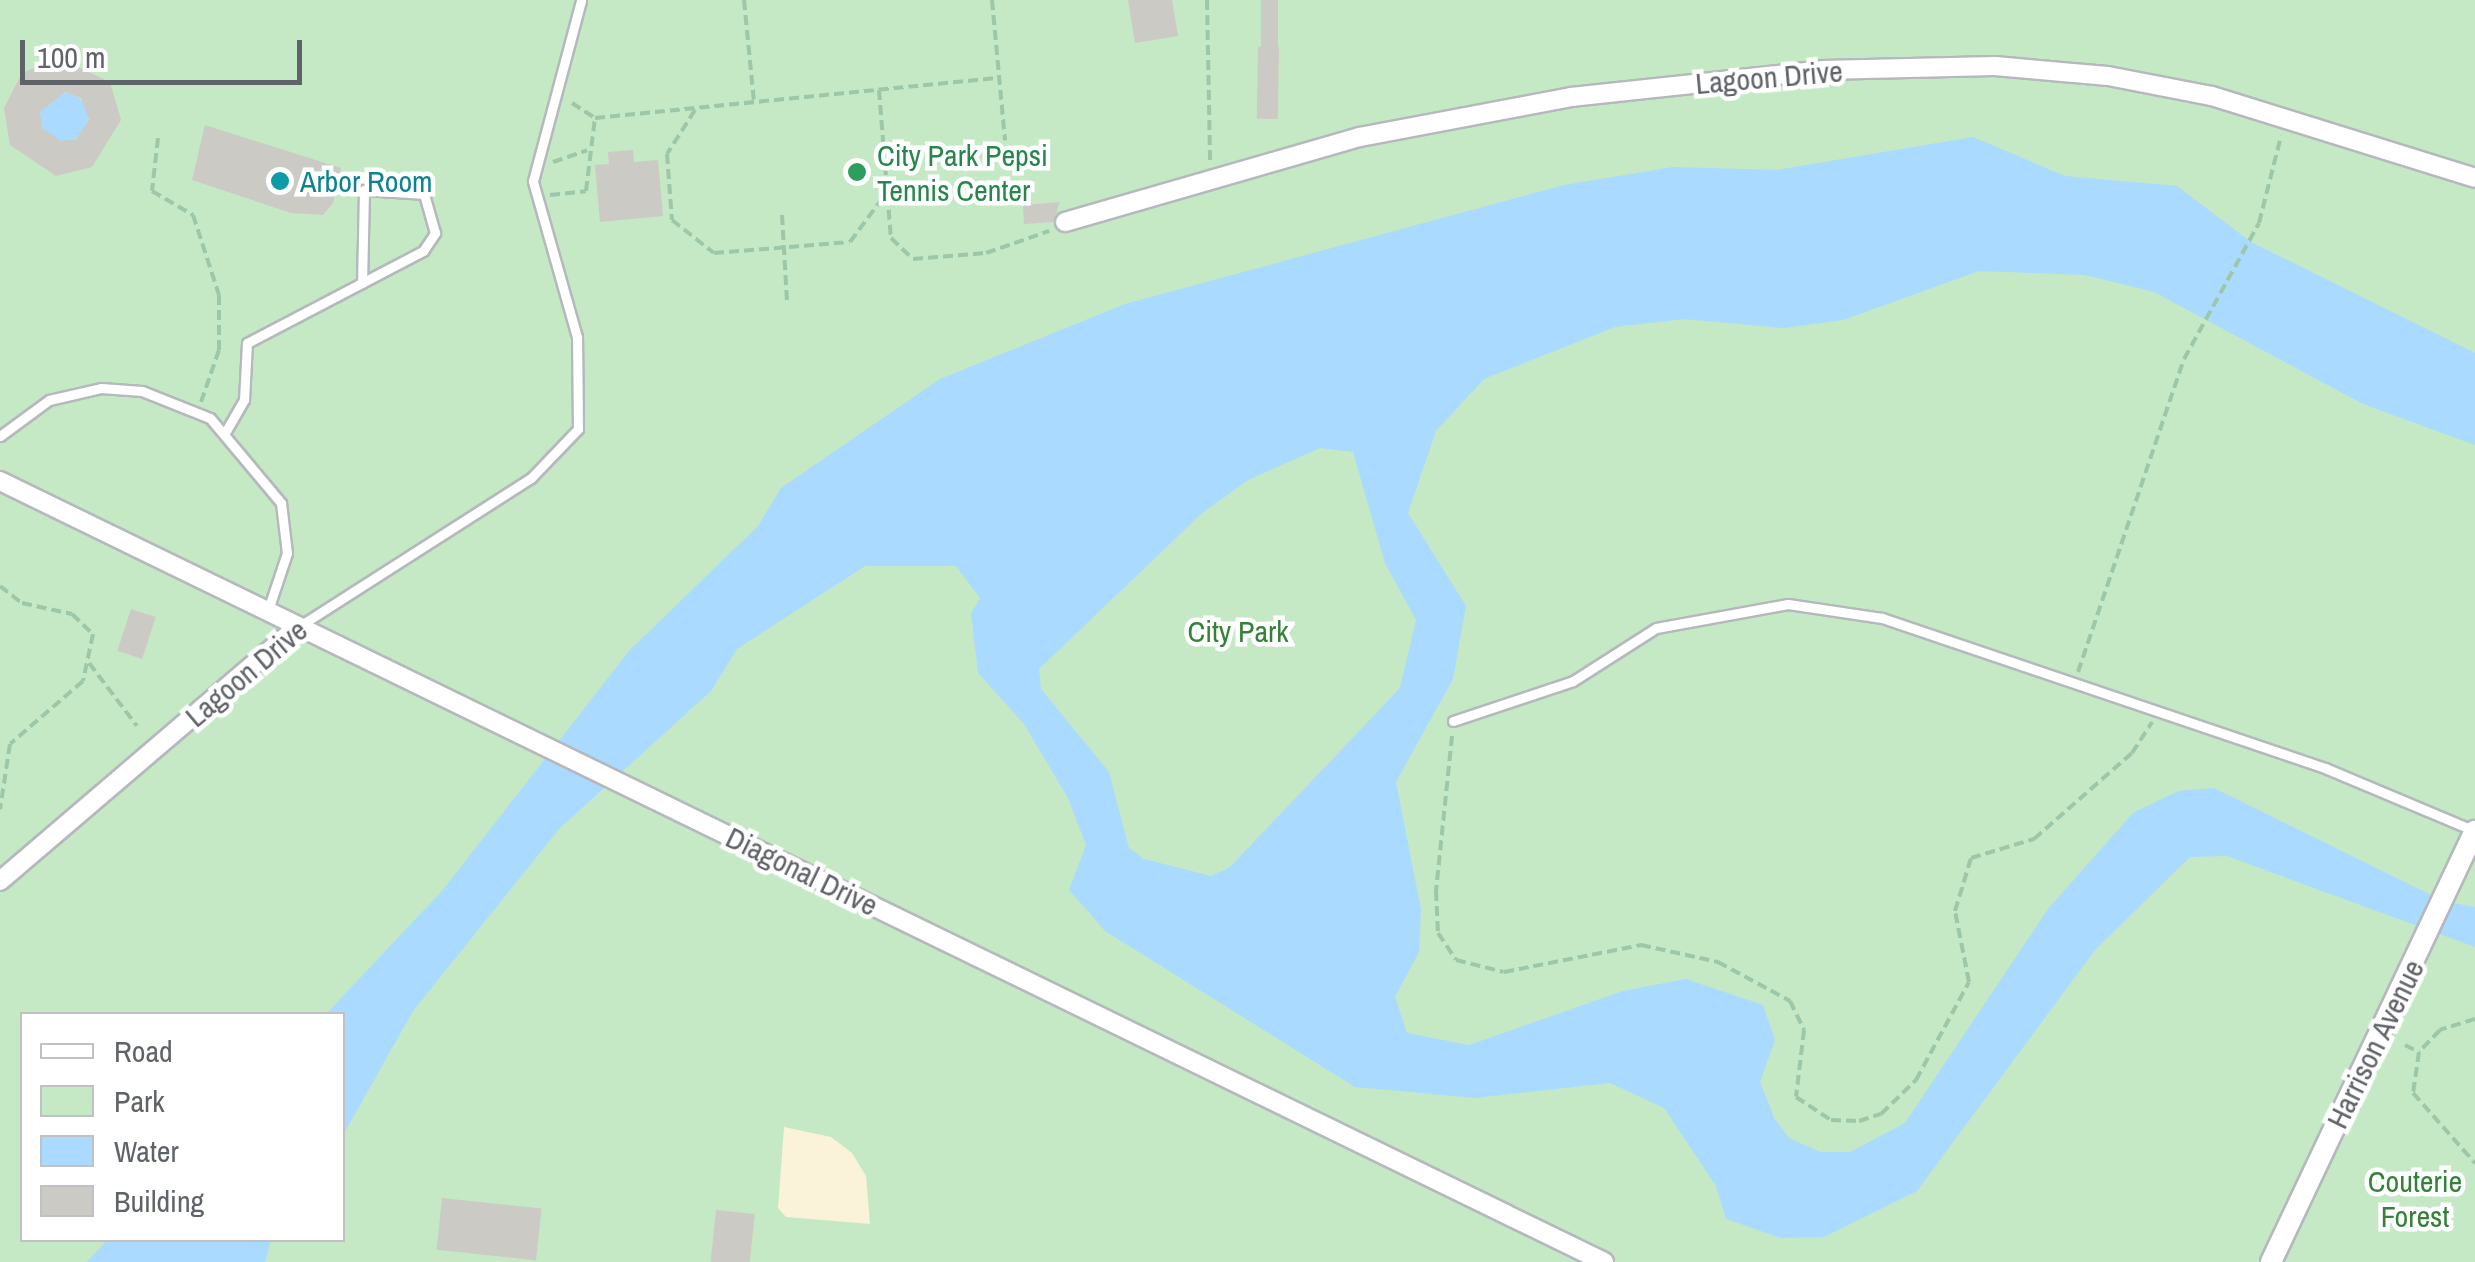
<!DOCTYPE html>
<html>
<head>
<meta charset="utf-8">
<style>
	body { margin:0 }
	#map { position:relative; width:2475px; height:1262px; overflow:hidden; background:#f1efe8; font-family:"Archivo Narrow",sans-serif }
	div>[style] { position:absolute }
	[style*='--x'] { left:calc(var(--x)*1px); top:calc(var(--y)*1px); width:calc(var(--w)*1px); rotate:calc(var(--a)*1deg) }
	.green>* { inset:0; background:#c5e8c5 }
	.sand>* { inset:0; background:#fbf3d9 }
	.water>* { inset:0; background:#aadaff }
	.round { border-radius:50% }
	.building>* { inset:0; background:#cccac5; transform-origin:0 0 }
	.path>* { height:4px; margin-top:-2px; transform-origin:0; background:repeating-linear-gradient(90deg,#9cc7a9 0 10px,transparent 0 15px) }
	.roads { filter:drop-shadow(2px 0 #b5b8bc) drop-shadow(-2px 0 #b5b8bc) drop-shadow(0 2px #b5b8bc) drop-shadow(0 -2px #b5b8bc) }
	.service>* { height:9px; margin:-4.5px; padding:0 4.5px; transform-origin:4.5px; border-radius:4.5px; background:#fff }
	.minor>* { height:18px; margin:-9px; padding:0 9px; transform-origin:9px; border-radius:9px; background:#fff }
	.tertiary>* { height:20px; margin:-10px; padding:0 10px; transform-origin:10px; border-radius:10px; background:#fff }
	.dots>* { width:28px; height:28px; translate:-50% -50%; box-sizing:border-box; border:5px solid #fff; border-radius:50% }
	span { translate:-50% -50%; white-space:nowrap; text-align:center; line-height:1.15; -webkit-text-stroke:9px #fff; paint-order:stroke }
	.street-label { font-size:30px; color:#5f6368 }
	.leisure-label { font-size:30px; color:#27864d }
	.left { translate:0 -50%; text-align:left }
	.culture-label { font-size:30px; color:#0d838f }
	.park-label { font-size:30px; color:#348238 }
	.legend { position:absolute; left:20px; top:1012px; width:325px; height:230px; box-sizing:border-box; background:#fff; border:2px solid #bfc1c3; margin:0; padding:12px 18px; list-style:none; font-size:30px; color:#5f6368 }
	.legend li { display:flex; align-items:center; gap:20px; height:50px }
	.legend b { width:50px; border:2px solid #bfc1c3 }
	.scale { position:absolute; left:20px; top:40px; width:282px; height:45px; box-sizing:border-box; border:5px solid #5f6368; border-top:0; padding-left:12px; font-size:30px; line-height:35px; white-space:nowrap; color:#5f6368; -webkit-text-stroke:8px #fff; paint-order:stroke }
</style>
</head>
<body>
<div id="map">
	<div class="green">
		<i style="clip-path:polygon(evenodd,0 0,2475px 0,2475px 1262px,0 1262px,0 0,22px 1014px,342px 1014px,342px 1240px,22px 1240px,22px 1014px)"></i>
	</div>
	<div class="sand">
		<i style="clip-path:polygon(784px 1127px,831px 1137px,852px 1153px,866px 1176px,870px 1224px,786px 1217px,778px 1208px)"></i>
	</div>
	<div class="water">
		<i class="round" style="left:40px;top:93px;width:48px;height:48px"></i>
		<i style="clip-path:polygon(evenodd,1973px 137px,2065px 176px,2177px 186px,2251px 242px,2475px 353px,2475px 445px,2363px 404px,2154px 292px,2085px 275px,1979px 271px,1843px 320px,1784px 328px,1684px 319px,1615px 327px,1484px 379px,1436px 431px,1408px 513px,1466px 606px,1453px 679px,1396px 782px,1421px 910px,1419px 952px,1395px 997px,1407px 1033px,1469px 1045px,1623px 991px,1686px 979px,1763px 1005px,1775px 1040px,1760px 1082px,1775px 1119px,1789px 1138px,1820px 1152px,1850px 1152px,1905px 1123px,2048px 909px,2133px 813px,2178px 791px,2214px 788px,2443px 901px,2475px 907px,2475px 947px,2227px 856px,2190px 857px,2095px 950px,1917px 1191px,1824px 1237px,1781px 1238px,1726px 1219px,1716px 1186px,1664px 1108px,1610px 1083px,1475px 1098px,1355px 1087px,1105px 931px,1069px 890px,1086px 845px,1068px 798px,1024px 724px,978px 673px,971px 614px,980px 598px,956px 566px,865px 566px,737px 649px,711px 691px,559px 829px,413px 1011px,343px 1135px,342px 1014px,326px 1014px,442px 891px,629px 651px,758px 526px,781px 488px,940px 379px,1125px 304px,1564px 185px,1673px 167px,1777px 170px,1973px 137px,1320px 448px,1353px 452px,1385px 563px,1416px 620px,1400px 688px,1230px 867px,1211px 876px,1144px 859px,1129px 848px,1109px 772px,1041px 689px,1039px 669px,1201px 514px,1248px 480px,1320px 448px)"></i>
		<i style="clip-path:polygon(107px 1240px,271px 1240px,265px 1262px,87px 1262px)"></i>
	</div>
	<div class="building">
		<i style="clip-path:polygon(1128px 0,1172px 0,1178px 36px,1135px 43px)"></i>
		<i style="left:1261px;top:0;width:17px;height:47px"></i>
		<i style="left:1279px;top:47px;width:72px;height:21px;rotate:91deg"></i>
		<i style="clip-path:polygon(evenodd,58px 58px,110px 82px,121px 120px,92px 167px,56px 176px,10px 145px,4px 108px,22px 73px,58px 58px,65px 92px,81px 98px,89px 120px,76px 139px,61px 141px,42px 128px,40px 112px,65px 92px)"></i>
		<i style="clip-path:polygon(205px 125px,341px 168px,333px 203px,323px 215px,291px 213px,192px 180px)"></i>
		<i style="clip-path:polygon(633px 150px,634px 162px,658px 160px,663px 216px,600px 222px,595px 165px,609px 164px,608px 152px)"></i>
		<i style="clip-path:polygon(1060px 202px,1053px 222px,1024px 224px,1023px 205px)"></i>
		<i style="left:131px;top:609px;width:26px;height:44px;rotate:18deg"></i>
		<i style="left:442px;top:1198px;width:100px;height:52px;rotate:6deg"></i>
		<i style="left:716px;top:1210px;width:39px;height:52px;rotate:6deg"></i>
	</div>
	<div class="path">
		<i style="--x:744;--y:0;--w:102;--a:84.4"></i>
		<i style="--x:992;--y:0;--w:141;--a:84.7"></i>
		<i style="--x:1207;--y:0;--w:160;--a:88.9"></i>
		<i style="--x:879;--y:90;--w:148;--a:85.4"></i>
		<i style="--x:891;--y:238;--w:30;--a:44"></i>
		<i style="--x:913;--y:259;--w:73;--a:-4.7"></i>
		<i style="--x:986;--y:253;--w:67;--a:-19.2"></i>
		<i style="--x:572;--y:103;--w:27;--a:33"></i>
		<i style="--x:595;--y:118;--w:406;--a:-5.7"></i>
		<i style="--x:695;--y:110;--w:52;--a:122.5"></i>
		<i style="--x:667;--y:154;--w:66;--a:85.7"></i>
		<i style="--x:672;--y:220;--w:53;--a:38.2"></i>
		<i style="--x:714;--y:253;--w:136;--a:-4.6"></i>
		<i style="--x:850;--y:242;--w:62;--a:-53.5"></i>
		<i style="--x:158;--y:138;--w:53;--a:96.5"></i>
		<i style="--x:152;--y:191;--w:48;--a:30.3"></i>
		<i style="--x:193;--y:215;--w:84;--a:72"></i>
		<i style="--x:219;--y:295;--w:55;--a:90"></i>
		<i style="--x:219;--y:350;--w:55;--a:109.1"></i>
		<i style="--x:553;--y:162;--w:36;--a:-19"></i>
		<i style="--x:550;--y:195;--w:36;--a:-6"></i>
		<i style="--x:586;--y:191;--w:74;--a:-83"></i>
		<i style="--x:782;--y:215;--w:87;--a:86.7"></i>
		<i style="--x:0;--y:586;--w:28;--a:38"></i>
		<i style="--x:22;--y:603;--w:51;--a:12.4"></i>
		<i style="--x:72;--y:614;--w:29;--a:44"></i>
		<i style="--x:93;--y:634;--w:48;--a:102"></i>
		<i style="--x:83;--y:681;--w:96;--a:139.2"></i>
		<i style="--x:10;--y:744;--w:66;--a:98.7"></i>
		<i style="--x:89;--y:663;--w:79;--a:52.7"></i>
		<i style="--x:2078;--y:672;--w:330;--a:-71.3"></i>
		<i style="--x:2184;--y:359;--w:155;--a:-61.1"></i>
		<i style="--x:2259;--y:223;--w:90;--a:-75.8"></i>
		<i style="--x:1452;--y:736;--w:156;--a:95.9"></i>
		<i style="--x:1436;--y:891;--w:42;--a:87.3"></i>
		<i style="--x:1438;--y:933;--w:32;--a:56"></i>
		<i style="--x:1456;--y:960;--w:49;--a:14"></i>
		<i style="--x:1504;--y:972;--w:140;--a:-11.1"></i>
		<i style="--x:1641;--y:945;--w:79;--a:12.4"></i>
		<i style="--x:1718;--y:962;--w:82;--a:28.4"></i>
		<i style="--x:1790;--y:1001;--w:32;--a:64"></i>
		<i style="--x:1804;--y:1030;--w:67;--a:96.8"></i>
		<i style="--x:1796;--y:1097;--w:42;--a:33.3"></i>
		<i style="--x:1831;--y:1120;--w:28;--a:2"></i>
		<i style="--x:1859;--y:1121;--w:23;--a:-18"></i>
		<i style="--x:1881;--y:1114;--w:49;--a:-44.2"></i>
		<i style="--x:1916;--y:1080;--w:111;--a:-61.6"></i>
		<i style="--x:1969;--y:982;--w:72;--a:-101.2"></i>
		<i style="--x:1955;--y:911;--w:55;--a:-73.2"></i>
		<i style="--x:1971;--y:858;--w:66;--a:-16.8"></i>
		<i style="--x:2034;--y:839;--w:130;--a:-41.3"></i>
		<i style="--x:2132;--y:753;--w:37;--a:-57"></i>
		<i style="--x:2475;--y:1019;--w:37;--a:163"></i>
		<i style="--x:2440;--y:1030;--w:30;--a:134"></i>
		<i style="--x:2419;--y:1052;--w:41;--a:98.3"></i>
		<i style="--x:2413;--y:1093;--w:94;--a:48.5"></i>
		<i style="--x:2405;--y:1045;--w:16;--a:27"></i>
	</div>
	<div class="roads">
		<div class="service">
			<i style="--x:226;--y:431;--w:36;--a:-60"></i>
			<i style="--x:244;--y:400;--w:57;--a:-87"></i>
			<i style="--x:247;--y:343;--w:199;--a:-27.6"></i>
			<i style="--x:423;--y:251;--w:22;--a:-56"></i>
			<i style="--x:435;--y:233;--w:41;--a:-105.8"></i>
			<i style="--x:424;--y:194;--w:60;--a:-176.2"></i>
			<i style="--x:364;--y:190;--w:93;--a:91.2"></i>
			<i style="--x:0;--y:436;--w:61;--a:-36.3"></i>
			<i style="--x:49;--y:400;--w:53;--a:-13"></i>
			<i style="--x:101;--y:388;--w:41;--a:4.2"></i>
			<i style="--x:142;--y:391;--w:73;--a:21.7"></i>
			<i style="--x:210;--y:418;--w:111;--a:50.1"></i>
			<i style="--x:281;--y:503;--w:50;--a:83.2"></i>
			<i style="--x:287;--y:553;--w:60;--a:108.4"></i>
			<i style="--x:301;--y:625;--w:273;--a:-32.6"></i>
			<i style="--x:531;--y:478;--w:68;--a:-46.2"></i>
			<i style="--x:578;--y:429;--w:92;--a:-90.6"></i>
			<i style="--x:577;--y:337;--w:162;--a:-105.8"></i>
			<i style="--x:533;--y:181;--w:187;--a:-75.1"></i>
			<i style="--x:1453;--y:721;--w:126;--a:-18.4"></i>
			<i style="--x:1573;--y:681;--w:98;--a:-32.6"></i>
			<i style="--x:1656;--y:628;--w:134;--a:-10.3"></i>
			<i style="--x:1788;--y:604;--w:95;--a:8.5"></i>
			<i style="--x:1882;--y:618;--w:468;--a:18.7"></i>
			<i style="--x:2325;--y:768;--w:163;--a:22.8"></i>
		</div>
		<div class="minor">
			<i style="--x:1065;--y:222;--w:307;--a:-16.1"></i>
			<i style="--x:1360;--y:137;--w:215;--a:-10.7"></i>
			<i style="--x:1571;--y:97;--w:253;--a:-6.1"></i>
			<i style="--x:1823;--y:70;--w:172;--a:-1.3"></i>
			<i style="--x:1995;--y:66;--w:113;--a:5.1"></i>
			<i style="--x:2108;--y:76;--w:106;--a:10.9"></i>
			<i style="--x:2212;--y:96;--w:275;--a:17.3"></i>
			<i style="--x:0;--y:481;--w:1784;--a:25.96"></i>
			<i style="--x:0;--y:881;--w:391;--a:-40.5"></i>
		</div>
		<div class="tertiary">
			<i style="--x:2271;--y:1262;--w:477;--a:-64.7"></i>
		</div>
	</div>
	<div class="dots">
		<i style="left:857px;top:172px;background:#2e9e5b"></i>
		<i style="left:280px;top:181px;background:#0f9aa8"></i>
	</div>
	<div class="street-label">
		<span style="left:1769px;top:77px;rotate:-5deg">Lagoon Drive</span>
		<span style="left:246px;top:673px;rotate:-40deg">Lagoon Drive</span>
		<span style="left:802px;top:871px;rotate:26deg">Diagonal Drive</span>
		<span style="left:2375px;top:1044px;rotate:-64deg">Harrison Avenue</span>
	</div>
	<div class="leisure-label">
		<span class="left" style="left:877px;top:172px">City Park Pepsi<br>Tennis Center</span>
	</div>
	<div class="culture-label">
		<span class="left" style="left:300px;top:181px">Arbor Room</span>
	</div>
	<div class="park-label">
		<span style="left:1238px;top:631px">City Park</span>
		<span style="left:2415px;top:1198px">Couterie<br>Forest</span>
	</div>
	<ul class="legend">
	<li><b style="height:12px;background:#fff"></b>Road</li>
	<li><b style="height:28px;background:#c5e8c5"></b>Park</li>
	<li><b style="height:28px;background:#aadaff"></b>Water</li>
	<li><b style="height:28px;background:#cccac5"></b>Building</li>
	</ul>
	<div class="scale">100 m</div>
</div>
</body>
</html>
